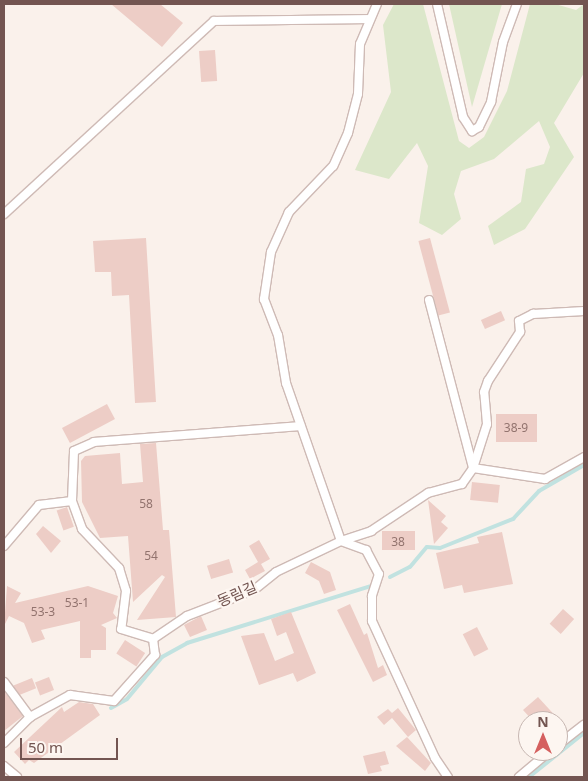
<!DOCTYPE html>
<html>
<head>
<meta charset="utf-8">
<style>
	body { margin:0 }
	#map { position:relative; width:588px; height:781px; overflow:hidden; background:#faf1eb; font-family:"Noto Sans","Noto Sans KR",sans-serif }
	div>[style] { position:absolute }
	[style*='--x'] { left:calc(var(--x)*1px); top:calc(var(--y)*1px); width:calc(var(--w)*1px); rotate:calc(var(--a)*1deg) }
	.green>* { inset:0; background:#dce7ca }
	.stream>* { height:4px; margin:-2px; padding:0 2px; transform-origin:2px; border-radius:2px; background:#c1e2e0 }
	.building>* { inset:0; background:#edcdc6; transform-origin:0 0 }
	.roads { filter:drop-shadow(1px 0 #cebab5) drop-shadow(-1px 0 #cebab5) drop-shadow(0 1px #cebab5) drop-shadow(0 -1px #cebab5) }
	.lane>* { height:8px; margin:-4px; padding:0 4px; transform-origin:4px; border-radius:4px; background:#fff }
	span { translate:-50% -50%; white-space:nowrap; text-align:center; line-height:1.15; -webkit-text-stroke:4.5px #fdf6f1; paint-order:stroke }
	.number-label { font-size:12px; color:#92736e }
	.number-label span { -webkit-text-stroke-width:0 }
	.street-label { font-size:15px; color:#735551 }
	.frame { position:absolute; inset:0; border:5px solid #735551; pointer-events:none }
	.north { position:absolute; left:518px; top:711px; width:50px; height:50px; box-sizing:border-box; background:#fdf6f1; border:1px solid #c6b6b1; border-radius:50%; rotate:0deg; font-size:14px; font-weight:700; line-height:20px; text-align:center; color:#735551 }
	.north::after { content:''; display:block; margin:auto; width:18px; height:22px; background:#d5605f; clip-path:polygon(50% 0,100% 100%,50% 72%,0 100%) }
	.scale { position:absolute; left:20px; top:738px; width:98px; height:22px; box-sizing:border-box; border:2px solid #735551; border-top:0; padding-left:6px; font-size:15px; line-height:18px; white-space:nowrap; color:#735551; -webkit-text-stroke:4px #fdf6f1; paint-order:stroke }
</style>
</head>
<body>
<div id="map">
	<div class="green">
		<i style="clip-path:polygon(394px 4px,423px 4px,459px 141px,469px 148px,484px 137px,507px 91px,530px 4px,555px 4px,576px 10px,584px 4px,584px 73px,554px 123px,574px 157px,525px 229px,494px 245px,488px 226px,521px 202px,526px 169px,544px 164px,550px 147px,539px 121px,494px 159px,461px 171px,454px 194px,461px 219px,442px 235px,419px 223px,428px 166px,417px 143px,389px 179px,355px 170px,391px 92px,383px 25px)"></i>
		<i style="clip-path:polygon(449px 4px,502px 4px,472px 107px)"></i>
	</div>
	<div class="stream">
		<i style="--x:390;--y:577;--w:22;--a:-27"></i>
		<i style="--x:410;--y:567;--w:26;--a:-50"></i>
		<i style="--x:427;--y:547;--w:13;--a:4"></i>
		<i style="--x:440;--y:548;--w:79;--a:-21.7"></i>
		<i style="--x:513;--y:519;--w:38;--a:-47"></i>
		<i style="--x:539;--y:491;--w:52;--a:-30"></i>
		<i style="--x:111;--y:708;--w:18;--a:-29"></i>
		<i style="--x:127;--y:699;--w:55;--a:-50.2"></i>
		<i style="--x:162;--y:657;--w:29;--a:-29"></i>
		<i style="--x:187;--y:643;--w:193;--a:-17.2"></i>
		<i style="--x:529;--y:777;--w:70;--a:-38.7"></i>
	</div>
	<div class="building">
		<i style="clip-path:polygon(111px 4px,160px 4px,183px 23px,162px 47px)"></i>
		<i style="left:215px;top:50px;width:31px;height:16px;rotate:86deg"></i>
		<i style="clip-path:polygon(146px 238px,156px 402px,135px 403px,129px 295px,112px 296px,111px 272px,95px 272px,93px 241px)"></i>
		<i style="left:430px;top:238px;width:77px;height:12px;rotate:75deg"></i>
		<i style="left:501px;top:311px;width:10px;height:22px;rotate:66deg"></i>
		<i style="left:107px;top:404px;width:17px;height:51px;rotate:62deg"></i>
		<i style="left:496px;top:414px;width:41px;height:28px"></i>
		<i style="clip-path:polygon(156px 443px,163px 530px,169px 530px,176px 617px,137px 620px,165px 577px,162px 575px,133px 602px,128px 536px,100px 538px,82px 502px,81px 461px,85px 456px,120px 453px,122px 484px,143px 482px,140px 444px)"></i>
		<i style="left:472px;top:482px;width:28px;height:18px;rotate:6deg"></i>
		<i style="clip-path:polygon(428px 500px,446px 516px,441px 522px,448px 528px,434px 544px)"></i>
		<i style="left:67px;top:507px;width:21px;height:11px;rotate:71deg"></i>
		<i style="clip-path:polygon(43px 526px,61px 541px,51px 553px,36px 534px)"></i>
		<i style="left:382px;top:531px;width:33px;height:19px"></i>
		<i style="clip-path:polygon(502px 532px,513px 584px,464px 593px,462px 585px,444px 589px,436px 553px,479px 543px,477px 537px)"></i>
		<i style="clip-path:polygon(259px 540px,270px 559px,261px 564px,265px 571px,250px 579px,245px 570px,258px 562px,249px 546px)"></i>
		<i style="left:229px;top:559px;width:14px;height:23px;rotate:73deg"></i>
		<i style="clip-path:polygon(311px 562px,330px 572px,336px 590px,324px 594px,319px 581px,305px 573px)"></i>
		<i style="clip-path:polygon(7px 586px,21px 593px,15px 603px,88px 586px,118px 596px,113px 613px,117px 618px,101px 625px,106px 628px,106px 650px,91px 650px,91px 658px,80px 658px,80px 621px,41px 630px,45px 639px,32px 643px,24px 623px,9px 616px,4px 626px)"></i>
		<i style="clip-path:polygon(350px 604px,364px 635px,367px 633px,378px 668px,383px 665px,387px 675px,373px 682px,337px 610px)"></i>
		<i style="left:563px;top:609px;width:15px;height:20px;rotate:42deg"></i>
		<i style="clip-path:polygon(291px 612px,316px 673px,297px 682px,293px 673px,259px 685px,241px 636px,264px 633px,275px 661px,294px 653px,286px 632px,277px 636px,271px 619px)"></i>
		<i style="clip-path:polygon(201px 616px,207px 630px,190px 637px,184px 625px)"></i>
		<i style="left:477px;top:627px;width:25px;height:16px;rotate:63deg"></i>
		<i style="left:125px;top:640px;width:24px;height:16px;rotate:33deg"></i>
		<i style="left:49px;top:677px;width:14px;height:15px;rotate:69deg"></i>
		<i style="left:32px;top:678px;width:11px;height:20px;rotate:68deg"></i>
		<i style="clip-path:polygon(4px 691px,23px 716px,4px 731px)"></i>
		<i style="clip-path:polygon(538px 697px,560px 721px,533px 721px,523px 710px)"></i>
		<i style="clip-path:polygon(79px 702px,93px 704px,100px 715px,34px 763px,29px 760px,25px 764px,14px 752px,62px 707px,64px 712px)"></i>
		<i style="clip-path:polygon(398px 708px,416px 730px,408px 737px,392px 718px,384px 725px,377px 717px,388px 709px,392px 713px)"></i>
		<i style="clip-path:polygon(407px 737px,431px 763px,425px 771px,396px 746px)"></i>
		<i style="clip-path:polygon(385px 751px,389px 764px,380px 766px,382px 771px,368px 774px,363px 756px)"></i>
	</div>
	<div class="roads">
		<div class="lane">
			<i style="--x:377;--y:4;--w:43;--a:113"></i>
			<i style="--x:360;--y:44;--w:50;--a:92.3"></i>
			<i style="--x:358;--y:94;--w:40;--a:104.4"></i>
			<i style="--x:348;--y:133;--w:36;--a:114"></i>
			<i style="--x:333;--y:166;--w:64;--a:133.7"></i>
			<i style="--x:289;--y:212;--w:44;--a:114.2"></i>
			<i style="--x:271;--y:252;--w:48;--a:98.5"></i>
			<i style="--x:264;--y:299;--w:39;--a:69"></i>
			<i style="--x:278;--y:335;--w:49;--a:80.5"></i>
			<i style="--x:286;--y:383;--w:167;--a:70.8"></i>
			<i style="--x:341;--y:541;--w:32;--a:-18"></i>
			<i style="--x:371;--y:531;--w:69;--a:-33.7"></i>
			<i style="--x:428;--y:493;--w:35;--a:-15"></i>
			<i style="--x:462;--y:484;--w:19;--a:-55"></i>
			<i style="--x:473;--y:468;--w:46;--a:-72.3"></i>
			<i style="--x:487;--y:424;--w:32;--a:-95"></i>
			<i style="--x:484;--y:392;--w:12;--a:-70"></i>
			<i style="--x:488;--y:381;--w:59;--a:-56.9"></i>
			<i style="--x:520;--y:332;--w:11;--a:-95"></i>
			<i style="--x:519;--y:321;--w:16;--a:-27"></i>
			<i style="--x:533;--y:314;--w:51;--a:-3.4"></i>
			<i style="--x:437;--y:4;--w:116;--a:77"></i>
			<i style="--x:463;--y:117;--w:17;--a:57"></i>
			<i style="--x:472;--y:131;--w:8;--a:-30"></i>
			<i style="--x:479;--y:127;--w:28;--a:-64"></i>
			<i style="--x:491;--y:102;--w:61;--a:-78.7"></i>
			<i style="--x:503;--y:42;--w:40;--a:-69.8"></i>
			<i style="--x:4;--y:214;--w:285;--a:-42.6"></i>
			<i style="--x:214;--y:21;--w:154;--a:-0.7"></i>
			<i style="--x:429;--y:300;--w:174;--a:75.3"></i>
			<i style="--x:473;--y:468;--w:73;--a:8.7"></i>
			<i style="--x:545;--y:479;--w:45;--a:-29.4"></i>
			<i style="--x:72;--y:501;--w:50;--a:-87.7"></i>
			<i style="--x:74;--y:451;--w:22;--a:-24"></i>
			<i style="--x:94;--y:442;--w:207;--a:-4.4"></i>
			<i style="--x:4;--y:546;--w:54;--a:-49.5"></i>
			<i style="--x:39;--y:505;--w:33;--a:-7"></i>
			<i style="--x:72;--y:501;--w:30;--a:70"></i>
			<i style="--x:82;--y:529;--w:54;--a:46.5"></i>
			<i style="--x:119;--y:568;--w:24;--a:73"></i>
			<i style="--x:126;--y:591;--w:38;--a:97"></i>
			<i style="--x:121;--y:629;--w:34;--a:17"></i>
			<i style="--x:153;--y:639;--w:41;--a:-34.1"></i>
			<i style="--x:187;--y:616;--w:72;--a:-21.2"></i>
			<i style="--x:254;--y:590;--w:28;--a:-39"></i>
			<i style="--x:276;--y:572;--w:72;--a:-25.5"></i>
			<i style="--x:341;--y:541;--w:27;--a:20"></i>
			<i style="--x:366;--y:550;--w:27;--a:62"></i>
			<i style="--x:379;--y:574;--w:23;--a:108"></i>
			<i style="--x:372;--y:596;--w:25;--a:90"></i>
			<i style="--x:372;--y:621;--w:151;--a:65.3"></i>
			<i style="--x:435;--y:758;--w:23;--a:56"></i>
			<i style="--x:4;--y:682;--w:44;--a:53.4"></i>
			<i style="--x:30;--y:717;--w:46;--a:-28.8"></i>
			<i style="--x:70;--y:695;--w:44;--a:7.8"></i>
			<i style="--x:114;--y:701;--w:62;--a:-48.3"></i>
			<i style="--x:155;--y:655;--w:16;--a:-97"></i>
			<i style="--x:4;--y:743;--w:37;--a:-45"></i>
			<i style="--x:558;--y:745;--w:33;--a:-38"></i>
			<i style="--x:4;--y:766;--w:17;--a:40"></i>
			<i style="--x:519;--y:777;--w:40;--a:-40"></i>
		</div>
	</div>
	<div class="number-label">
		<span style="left:516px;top:428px">38-9</span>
		<span style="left:146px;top:504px">58</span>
		<span style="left:398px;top:542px">38</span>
		<span style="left:151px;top:556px">54</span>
		<span style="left:77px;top:603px">53-1</span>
		<span style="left:43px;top:612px">53-3</span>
	</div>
	<div class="street-label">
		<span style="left:237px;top:594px;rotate:-23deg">동림길</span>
	</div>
	<div class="frame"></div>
	<div class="north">N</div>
	<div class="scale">50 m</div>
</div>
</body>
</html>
